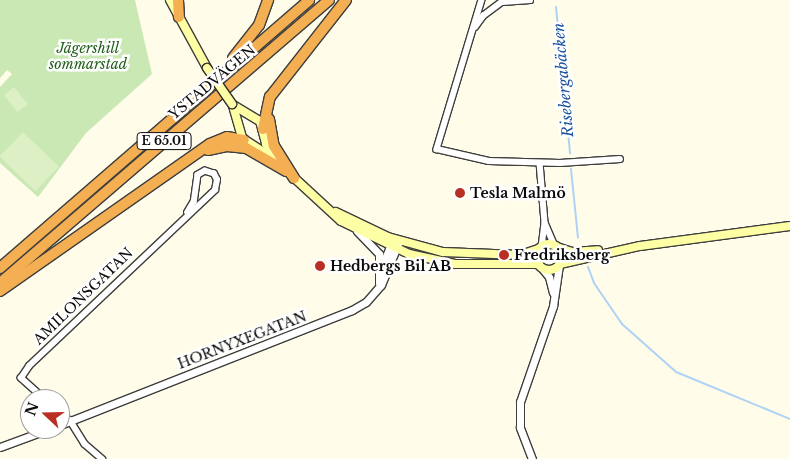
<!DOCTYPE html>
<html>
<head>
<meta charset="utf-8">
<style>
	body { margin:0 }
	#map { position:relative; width:790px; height:459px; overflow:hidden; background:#fffde9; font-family:"Libre Baskerville",serif }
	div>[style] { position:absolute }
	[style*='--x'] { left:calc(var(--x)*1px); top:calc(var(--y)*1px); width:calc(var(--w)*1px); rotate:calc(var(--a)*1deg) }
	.green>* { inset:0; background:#c9e8b3 }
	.pitch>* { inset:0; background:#dcefc5; transform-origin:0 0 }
	.stream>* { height:2px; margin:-1px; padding:0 1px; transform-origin:1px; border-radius:1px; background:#aed2f6 }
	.roads { filter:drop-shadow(1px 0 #3e3e3e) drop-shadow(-1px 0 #3e3e3e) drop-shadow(0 1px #3e3e3e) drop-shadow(0 -1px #3e3e3e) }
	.minor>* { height:5.5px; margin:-2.75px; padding:0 2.75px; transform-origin:2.75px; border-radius:2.75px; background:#fff }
	.tertiary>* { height:7px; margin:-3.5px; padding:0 3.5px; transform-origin:3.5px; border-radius:3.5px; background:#fff }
	.secondary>* { height:8px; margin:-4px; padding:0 4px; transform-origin:4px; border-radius:4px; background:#feffa4 }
	.secondary>.ring { margin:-4px; padding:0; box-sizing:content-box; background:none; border:8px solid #feffa4; border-radius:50% }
	.motorway>* { height:10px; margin:-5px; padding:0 5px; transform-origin:5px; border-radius:5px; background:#f4af52 }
	.bridges { filter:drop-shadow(1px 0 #2d2d2d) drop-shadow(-1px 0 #2d2d2d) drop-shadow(0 1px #2d2d2d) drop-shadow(0 -1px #2d2d2d) }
	.secondary-bridge>* { height:8px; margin:-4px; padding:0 4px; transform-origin:4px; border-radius:4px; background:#feffa4 }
	.dots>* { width:14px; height:14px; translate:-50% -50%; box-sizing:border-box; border:2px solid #fff; border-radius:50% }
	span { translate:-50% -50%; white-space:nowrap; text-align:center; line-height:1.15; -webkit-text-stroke:5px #fff; paint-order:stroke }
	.shield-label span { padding:1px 4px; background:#fff; border:1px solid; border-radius:4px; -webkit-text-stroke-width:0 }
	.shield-label { font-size:12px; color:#0b0b0b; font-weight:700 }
	.park-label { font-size:14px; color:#23611c; font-style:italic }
	.street-label { font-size:14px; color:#0b0b0b }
	.poi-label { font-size:14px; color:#0b0b0b; font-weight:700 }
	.left { translate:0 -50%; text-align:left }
	.water-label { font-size:15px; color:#16519b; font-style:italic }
	.north { position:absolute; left:20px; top:389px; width:50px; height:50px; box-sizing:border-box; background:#fff; border:1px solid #9d9d9d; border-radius:50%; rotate:291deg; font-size:14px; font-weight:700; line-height:20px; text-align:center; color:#0b0b0b }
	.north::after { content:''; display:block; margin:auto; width:18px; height:22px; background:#b92f24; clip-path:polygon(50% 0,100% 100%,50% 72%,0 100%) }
</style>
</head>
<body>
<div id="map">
	<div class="green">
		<i style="clip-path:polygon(0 0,135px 0,152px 74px,86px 133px,38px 197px,0 163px,0 87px,12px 74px,7px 70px,0 78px)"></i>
	</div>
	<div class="pitch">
		<i style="left:14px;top:87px;width:22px;height:13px;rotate:51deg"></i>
		<i style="left:23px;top:132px;width:50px;height:34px;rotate:44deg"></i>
	</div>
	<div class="stream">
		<i style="--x:556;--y:7;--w:147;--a:84.5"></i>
		<i style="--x:571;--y:169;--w:69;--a:84.2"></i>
		<i style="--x:588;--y:267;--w:17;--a:69"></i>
		<i style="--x:594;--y:283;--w:50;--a:55.7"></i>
		<i style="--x:622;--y:324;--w:72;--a:41.6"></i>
		<i style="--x:676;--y:372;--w:123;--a:22.4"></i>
	</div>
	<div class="roads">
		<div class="minor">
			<i style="--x:482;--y:0;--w:156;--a:106.8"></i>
			<i style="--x:437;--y:149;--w:53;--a:13"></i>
			<i style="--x:489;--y:161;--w:71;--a:1.6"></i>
			<i style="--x:560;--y:163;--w:60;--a:-3.8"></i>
			<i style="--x:503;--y:2;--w:27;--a:-4"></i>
			<i style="--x:475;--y:27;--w:14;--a:-54"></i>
			<i style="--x:483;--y:16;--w:26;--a:-37"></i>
			<i style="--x:540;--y:163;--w:60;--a:85.2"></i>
			<i style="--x:545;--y:223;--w:23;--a:97"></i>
			<i style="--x:546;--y:225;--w:23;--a:67"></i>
			<i style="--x:44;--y:399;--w:31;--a:-138"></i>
			<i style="--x:21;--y:378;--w:14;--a:-56"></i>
			<i style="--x:29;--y:366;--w:256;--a:-43.4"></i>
			<i style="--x:215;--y:190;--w:10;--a:-79"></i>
			<i style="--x:217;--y:180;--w:7;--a:-117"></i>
			<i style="--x:214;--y:174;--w:9;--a:-162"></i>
			<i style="--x:205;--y:171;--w:8;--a:150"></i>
			<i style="--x:198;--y:175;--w:27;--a:98"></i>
			<i style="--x:194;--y:202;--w:12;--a:121"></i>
			<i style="--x:70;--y:420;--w:28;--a:58"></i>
			<i style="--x:85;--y:444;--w:23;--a:41"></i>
		</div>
		<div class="tertiary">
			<i style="--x:357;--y:231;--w:32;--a:46"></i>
			<i style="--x:379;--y:254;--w:29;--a:90"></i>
			<i style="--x:382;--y:266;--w:27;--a:-68"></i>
			<i style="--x:541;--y:267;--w:13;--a:51"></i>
			<i style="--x:549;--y:277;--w:16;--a:76"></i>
			<i style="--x:60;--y:425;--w:314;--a:-21.5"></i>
			<i style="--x:352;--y:310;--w:16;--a:-30"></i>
			<i style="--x:366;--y:302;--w:23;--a:-49"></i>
			<i style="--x:381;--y:285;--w:44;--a:-67.5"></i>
			<i style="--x:0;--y:447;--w:52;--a:-20.2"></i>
			<i style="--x:532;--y:459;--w:34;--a:-111"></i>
			<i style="--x:520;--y:427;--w:25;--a:-90"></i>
			<i style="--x:520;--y:402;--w:102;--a:-71"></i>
			<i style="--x:553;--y:306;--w:41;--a:-81.7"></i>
		</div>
		<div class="secondary">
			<i style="--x:170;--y:0;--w:77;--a:61.4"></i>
			<i style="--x:233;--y:105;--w:31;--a:31"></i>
			<i style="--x:260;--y:121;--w:24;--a:75"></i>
			<i style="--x:266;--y:144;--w:22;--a:54"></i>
			<i style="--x:233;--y:106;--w:33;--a:74"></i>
			<i style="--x:242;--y:138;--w:37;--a:33"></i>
			<i style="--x:290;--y:174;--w:69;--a:42.7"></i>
			<i style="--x:341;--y:221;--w:76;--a:25.9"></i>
			<i style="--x:409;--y:254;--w:47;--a:12.3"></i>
			<i style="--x:455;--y:264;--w:84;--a:0"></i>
			<i style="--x:336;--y:212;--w:58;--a:25.7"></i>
			<i style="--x:388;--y:237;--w:57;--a:15.3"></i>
			<i style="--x:443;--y:252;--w:77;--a:2.2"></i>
			<i style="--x:520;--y:255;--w:20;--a:-18"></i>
			<i class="ring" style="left:536px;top:244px;width:18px;height:18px"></i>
			<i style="--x:557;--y:247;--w:16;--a:18"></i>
			<i style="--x:572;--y:252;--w:26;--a:-4"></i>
			<i style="--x:560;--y:264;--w:82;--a:-12.7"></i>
			<i style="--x:640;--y:246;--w:151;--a:-7.6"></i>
		</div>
		<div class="motorway">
			<i style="--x:178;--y:0;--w:17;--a:87"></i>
			<i style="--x:233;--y:58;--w:42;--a:-51.8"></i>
			<i style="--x:259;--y:25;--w:27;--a:-70"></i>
			<i style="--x:269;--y:119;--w:27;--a:80"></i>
			<i style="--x:274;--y:146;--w:38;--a:58"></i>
			<i style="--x:263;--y:129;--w:33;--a:-78"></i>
			<i style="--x:270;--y:97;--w:123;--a:-51.9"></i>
			<i style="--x:208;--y:150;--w:19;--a:-12"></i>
			<i style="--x:227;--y:146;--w:19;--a:6"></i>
			<i style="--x:246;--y:148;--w:46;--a:29.9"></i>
			<i style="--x:0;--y:268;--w:409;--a:-40.9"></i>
			<i style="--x:0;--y:283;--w:434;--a:-40.7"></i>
			<i style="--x:0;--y:291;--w:256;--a:-35"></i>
			<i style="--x:210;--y:144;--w:18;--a:-22"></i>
			<i style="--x:227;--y:137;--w:17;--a:10"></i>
		</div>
	</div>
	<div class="bridges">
		<div class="secondary-bridge">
			<i style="--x:207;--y:68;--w:44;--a:55.2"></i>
		</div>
	</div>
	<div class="dots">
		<i style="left:460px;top:193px;background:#b92f24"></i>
		<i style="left:504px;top:255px;background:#b92f24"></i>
		<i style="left:320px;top:266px;background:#b92f24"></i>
	</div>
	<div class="shield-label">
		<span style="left:164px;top:141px">E 65.01</span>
	</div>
	<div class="park-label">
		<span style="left:88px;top:56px">Jägershill<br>sommarstad</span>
	</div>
	<div class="street-label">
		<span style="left:212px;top:82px;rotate:-40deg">YSTADVÄGEN</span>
		<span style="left:83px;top:296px;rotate:-44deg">AMILONSGATAN</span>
		<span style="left:242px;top:340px;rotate:-21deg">HORNYXEGATAN</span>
	</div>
	<div class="poi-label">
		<span class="left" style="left:470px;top:193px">Tesla Malmö</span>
		<span class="left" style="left:514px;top:255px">Fredriksberg</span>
		<span class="left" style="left:330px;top:266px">Hedbergs Bil AB</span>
	</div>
	<div class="water-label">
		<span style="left:563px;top:80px;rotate:-95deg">Risebergabäcken</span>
	</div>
	<div class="north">N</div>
</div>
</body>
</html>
